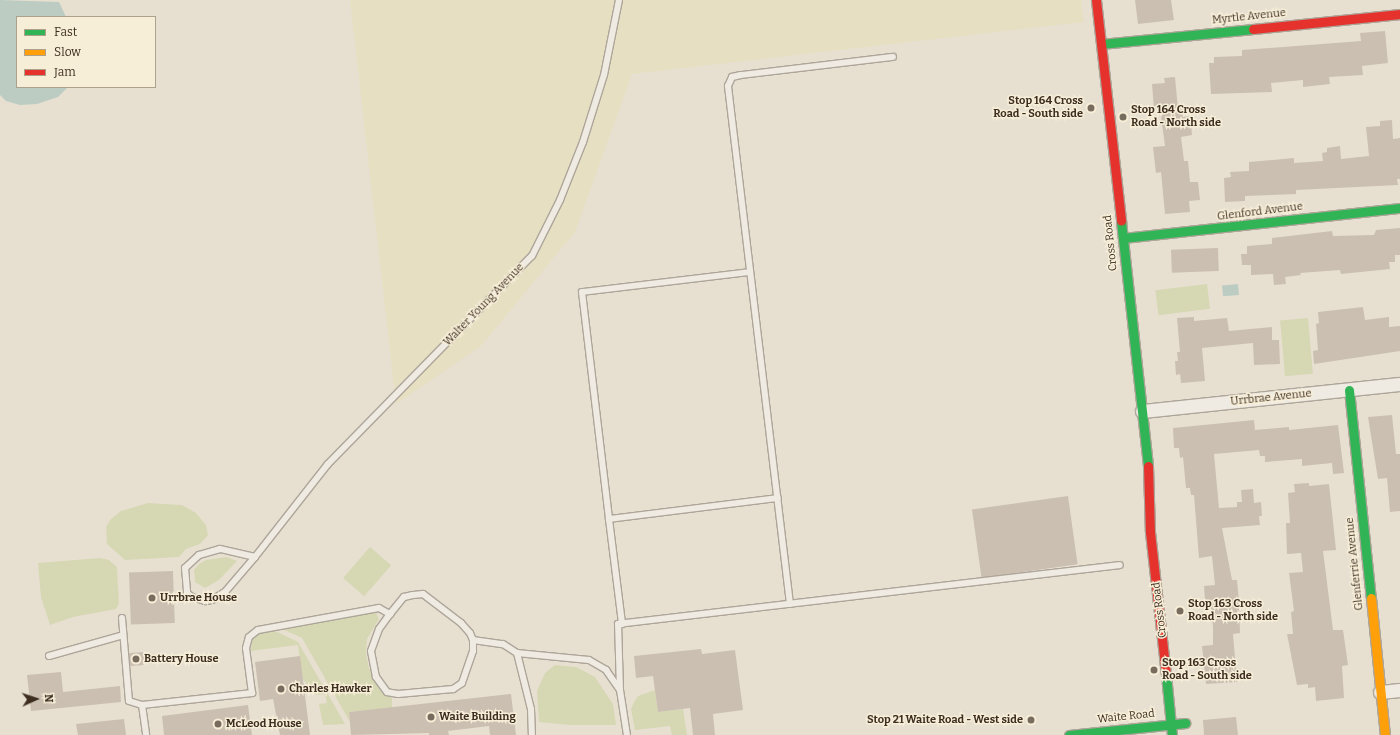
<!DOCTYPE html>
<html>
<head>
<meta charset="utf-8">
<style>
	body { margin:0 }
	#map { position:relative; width:1400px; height:735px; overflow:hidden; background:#e7e0d1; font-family:Bitter,serif }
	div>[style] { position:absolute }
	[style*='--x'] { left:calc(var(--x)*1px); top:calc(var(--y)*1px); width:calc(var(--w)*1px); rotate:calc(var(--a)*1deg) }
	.farmland>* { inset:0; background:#e6dfc2 }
	.green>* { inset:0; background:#d6d7b3; transform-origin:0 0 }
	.water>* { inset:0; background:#bcccc2; transform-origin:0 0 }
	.building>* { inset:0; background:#cbbfb2; transform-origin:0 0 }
	.roads { filter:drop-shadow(1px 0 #ada599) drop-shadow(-1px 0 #ada599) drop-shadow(0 1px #ada599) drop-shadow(0 -1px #ada599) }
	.lane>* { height:6px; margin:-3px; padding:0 3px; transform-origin:3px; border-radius:3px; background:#efebe3 }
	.street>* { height:13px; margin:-6.5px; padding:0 6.5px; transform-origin:6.5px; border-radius:6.5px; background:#efebe3 }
	.fast>* { height:9px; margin:-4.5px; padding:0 4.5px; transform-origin:4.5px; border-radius:4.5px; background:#30b455 }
	.slow>* { height:9px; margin:-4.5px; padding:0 4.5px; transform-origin:4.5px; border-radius:4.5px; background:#ff9f0a }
	.jam>* { height:9px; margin:-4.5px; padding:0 4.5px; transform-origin:4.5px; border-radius:4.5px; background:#e5322d }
	.dots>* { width:11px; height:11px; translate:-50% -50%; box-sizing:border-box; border:2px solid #f7eed8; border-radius:50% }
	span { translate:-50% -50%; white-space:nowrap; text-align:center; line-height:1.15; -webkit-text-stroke:3px #f7eed8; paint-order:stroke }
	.street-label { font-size:11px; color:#3d2e20 }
	.poi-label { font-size:11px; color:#3d2e20; font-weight:700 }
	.right { translate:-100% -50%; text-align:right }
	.left { translate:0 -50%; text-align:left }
	.legend { position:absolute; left:16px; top:16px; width:140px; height:72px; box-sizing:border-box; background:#f7eed8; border:1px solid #ada18e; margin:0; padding:5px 7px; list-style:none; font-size:12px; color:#3d2e20 }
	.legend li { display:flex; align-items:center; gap:8px; height:20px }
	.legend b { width:20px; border:1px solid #ada18e }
	.north { position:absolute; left:16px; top:679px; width:40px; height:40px; -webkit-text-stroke:3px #f7eed8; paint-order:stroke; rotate:87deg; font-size:11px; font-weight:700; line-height:16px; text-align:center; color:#3d2e20 }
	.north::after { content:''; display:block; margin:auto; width:14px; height:18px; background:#3d2e20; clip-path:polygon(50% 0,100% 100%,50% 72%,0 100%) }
</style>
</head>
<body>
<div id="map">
	<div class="farmland">
		<i style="clip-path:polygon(350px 0,1081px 0,1084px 22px,632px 74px,575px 232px,481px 346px,396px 404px)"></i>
	</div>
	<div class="green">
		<i style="left:1207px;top:284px;width:25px;height:52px;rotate:83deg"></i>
		<i style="left:1308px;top:318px;width:56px;height:28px;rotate:85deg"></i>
		<i style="clip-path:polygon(148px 503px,182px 505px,196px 513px,206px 525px,208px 535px,200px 544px,186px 549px,179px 557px,125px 560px,107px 544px,106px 527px,111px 519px,121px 511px)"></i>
		<i style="left:370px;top:547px;width:28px;height:41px;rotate:41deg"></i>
		<i style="clip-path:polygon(227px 557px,237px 561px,219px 580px,205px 588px,195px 582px,194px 570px,199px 564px,206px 560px)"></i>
		<i style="clip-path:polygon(100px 558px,109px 560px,117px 567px,119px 603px,116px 609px,73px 617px,50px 625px,41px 597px,38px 563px)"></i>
		<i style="clip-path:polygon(375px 611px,379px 619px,367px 639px,366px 654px,369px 668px,376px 681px,392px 697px,392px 708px,349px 712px,350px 722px,302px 638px,278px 627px)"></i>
		<i style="clip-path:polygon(269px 628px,298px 642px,345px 724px,323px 725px,319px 704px,327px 703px,325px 694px,316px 695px,302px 678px,298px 645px,251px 651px,252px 638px)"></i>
		<i style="clip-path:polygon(555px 665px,576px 667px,595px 677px,613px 704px,616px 725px,570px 725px,539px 722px,537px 691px,545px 673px)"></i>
		<i style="clip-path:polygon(655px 690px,658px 712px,683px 709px,687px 735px,672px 735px,670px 726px,635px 730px,631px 709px,634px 702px,638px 696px)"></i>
	</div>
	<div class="water">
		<i style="clip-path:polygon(0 0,59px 2px,66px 17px,17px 17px,17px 87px,68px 87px,58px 97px,37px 104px,20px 105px,6px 101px,0 95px)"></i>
		<i style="left:1238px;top:284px;width:11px;height:16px;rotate:85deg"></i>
	</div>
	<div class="building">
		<i style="clip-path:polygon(1135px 0,1171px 0,1174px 20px,1138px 24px)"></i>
		<i style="clip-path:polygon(1385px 31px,1388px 63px,1362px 66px,1363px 75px,1329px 77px,1330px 84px,1303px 87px,1303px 80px,1271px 83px,1272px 92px,1211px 94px,1209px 63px,1214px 63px,1214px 57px,1242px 56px,1242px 50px,1361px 41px,1360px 33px)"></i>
		<i style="clip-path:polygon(1175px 77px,1178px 109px,1182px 108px,1183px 117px,1190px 116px,1192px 135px,1181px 137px,1184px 161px,1188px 161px,1190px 182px,1198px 182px,1200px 200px,1189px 201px,1190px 212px,1165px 214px,1161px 172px,1156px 173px,1153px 147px,1165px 146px,1160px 109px,1154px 109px,1152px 84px,1165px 83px,1164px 78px)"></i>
		<i style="clip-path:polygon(1392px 120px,1393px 139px,1400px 138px,1400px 179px,1397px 179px,1398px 185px,1296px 190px,1296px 194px,1245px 196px,1245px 201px,1225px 202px,1224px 178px,1231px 177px,1230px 172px,1249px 171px,1249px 162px,1294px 158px,1294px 163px,1323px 161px,1322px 153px,1327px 152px,1327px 148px,1340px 146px,1341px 159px,1369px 156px,1366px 127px,1380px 126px,1380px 121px)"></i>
		<i style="clip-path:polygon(1400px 228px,1400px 255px,1395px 255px,1395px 262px,1389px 262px,1390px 269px,1341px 274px,1340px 270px,1300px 273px,1301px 275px,1285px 277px,1286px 284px,1274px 285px,1273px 274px,1251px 275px,1251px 265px,1242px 265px,1241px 254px,1247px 254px,1247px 246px,1272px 244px,1272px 238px,1332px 231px,1333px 236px,1374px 235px,1376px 230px)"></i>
		<i style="left:1218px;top:248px;width:23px;height:47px;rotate:88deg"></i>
		<i style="clip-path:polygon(1363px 307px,1365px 320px,1389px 317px,1389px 327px,1400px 326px,1400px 351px,1314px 364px,1313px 351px,1318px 350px,1316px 324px,1319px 323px,1318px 312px)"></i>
		<i style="clip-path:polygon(1194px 317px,1194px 321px,1227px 318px,1229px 331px,1272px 327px,1272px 340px,1279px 340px,1280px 364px,1254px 365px,1253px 343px,1202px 348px,1205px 381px,1181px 383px,1180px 374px,1176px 375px,1175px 361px,1178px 361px,1177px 352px,1180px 352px,1177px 318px)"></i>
		<i style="clip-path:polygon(1392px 415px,1396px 454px,1400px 454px,1400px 511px,1390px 512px,1387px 478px,1378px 479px,1368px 417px)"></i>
		<i style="clip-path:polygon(1254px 420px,1255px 430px,1289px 427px,1289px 430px,1338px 425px,1344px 473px,1333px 474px,1332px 463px,1302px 466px,1302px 459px,1265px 462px,1265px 456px,1260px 456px,1259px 450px,1214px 454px,1219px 508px,1237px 507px,1237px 502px,1242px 502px,1241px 490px,1253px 489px,1254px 503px,1261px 502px,1262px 516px,1259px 516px,1260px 525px,1222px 528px,1232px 580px,1237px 580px,1239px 602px,1240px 633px,1233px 634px,1237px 682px,1206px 684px,1202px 646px,1213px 645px,1213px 627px,1210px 600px,1205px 601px,1204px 586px,1215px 585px,1212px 556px,1199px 558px,1194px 495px,1191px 495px,1190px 488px,1186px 488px,1183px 457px,1180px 458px,1179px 448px,1174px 448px,1173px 428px)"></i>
		<i style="clip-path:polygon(1309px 483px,1309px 486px,1329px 484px,1336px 550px,1323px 551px,1333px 630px,1343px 630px,1348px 665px,1342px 666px,1344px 698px,1316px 701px,1315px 687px,1308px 688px,1308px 684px,1297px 685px,1287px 634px,1293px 634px,1291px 612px,1294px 611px,1289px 573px,1303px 572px,1301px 553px,1287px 554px,1286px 523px,1290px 523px,1288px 493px,1295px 492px,1294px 484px)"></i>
		<i style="left:1068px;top:496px;width:69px;height:97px;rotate:82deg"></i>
		<i style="left:173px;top:571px;width:52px;height:44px;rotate:88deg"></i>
		<i style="clip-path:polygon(701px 649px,702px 654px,735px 650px,743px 710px,713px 714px,715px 735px,693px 735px,690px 708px,658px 712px,653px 676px,636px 678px,634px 656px)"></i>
		<i style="left:144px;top:652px;width:13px;height:15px;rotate:86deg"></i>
		<i style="clip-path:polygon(300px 656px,310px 735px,280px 735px,273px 699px,260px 701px,255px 662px)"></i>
		<i style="clip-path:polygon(61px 672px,63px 692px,120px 686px,121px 702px,31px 711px,27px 675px)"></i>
		<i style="clip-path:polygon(511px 694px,516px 735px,490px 735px,489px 726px,448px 731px,449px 735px,429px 735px,429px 733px,351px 735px,349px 712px)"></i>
		<i style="clip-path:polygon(248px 705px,252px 735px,164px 735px,162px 716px)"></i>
		<i style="clip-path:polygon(1236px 717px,1238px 735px,1204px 735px,1203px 720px)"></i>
		<i style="clip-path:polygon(124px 719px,126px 735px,78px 735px,76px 724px)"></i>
	</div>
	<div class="roads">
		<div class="lane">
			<i style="--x:750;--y:272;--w:169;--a:173.2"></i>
			<i style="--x:582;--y:292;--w:229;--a:83.2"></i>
			<i style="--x:609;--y:519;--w:170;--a:-7.1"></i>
			<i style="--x:609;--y:519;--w:106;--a:82.9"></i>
			<i style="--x:255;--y:557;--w:36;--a:-167"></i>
			<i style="--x:220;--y:549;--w:22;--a:164"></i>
			<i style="--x:199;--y:555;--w:19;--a:137"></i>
			<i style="--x:185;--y:568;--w:25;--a:85"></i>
			<i style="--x:187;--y:593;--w:6;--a:39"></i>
			<i style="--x:192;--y:597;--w:14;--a:17"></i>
			<i style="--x:205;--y:601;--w:7;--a:-8"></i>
			<i style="--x:212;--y:600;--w:15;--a:-32"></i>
			<i style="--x:225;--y:592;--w:46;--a:-49.4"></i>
			<i style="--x:255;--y:557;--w:118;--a:-51.9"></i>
			<i style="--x:328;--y:464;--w:291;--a:-45.6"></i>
			<i style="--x:532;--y:256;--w:63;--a:-63.4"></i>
			<i style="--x:560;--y:200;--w:62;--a:-68.4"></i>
			<i style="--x:583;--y:142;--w:70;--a:-72.6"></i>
			<i style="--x:604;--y:75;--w:76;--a:-78.7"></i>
			<i style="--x:790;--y:604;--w:522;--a:-96.83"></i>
			<i style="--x:728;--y:86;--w:10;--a:-66"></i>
			<i style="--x:732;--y:77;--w:9;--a:-13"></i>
			<i style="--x:741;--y:75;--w:153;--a:-6.8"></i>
			<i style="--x:122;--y:618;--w:83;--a:85.2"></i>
			<i style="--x:129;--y:701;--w:14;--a:17"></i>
			<i style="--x:142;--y:705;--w:111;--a:-6.2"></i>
			<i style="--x:252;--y:693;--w:45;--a:-97.6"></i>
			<i style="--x:246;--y:648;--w:11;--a:-75"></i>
			<i style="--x:249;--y:637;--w:11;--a:-38"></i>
			<i style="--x:258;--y:630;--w:123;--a:-10.3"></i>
			<i style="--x:379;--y:608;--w:13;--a:29"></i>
			<i style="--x:390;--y:614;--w:22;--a:-51"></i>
			<i style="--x:404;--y:597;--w:9;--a:-13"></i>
			<i style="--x:413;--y:595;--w:10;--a:-6"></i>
			<i style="--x:423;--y:594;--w:48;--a:37.3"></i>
			<i style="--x:461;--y:623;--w:13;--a:48"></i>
			<i style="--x:470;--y:633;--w:8;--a:67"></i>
			<i style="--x:473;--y:640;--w:11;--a:90"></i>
			<i style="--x:473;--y:651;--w:34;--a:109"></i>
			<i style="--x:462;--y:683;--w:11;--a:146"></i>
			<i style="--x:453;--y:689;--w:55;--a:174.8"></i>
			<i style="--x:398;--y:694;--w:11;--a:-170"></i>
			<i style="--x:387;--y:692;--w:19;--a:-126"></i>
			<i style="--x:376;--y:677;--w:26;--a:-101"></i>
			<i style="--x:371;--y:651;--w:23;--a:-70"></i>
			<i style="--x:379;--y:629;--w:19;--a:-54"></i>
			<i style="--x:473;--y:640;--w:30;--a:8"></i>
			<i style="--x:503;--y:644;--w:17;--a:33"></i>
			<i style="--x:517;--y:653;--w:72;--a:5.6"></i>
			<i style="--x:589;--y:660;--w:20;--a:30"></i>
			<i style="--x:606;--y:670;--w:24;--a:55"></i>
			<i style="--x:620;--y:690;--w:46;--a:81.2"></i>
			<i style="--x:517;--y:653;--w:58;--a:76"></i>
			<i style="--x:531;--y:709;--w:26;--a:88"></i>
			<i style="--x:49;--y:656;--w:77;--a:-15.8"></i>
			<i style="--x:620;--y:690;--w:66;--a:-91.7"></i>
			<i style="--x:618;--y:624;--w:505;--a:-6.7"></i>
			<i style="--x:142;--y:705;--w:30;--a:82"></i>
		</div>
		<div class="street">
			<i style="--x:1142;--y:411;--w:259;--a:-6"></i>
			<i style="--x:1380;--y:692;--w:20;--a:-6"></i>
		</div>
		<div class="fast">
			<i style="--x:1101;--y:44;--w:153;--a:-5.6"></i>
			<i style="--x:1121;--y:221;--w:246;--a:83.7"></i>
			<i style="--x:1123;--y:238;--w:279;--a:-6.2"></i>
			<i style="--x:1349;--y:390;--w:209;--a:84"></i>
			<i style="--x:1166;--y:675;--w:60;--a:84.3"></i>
			<i style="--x:1069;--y:735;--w:117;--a:-5.9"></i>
		</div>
		<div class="slow">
			<i style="--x:1371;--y:598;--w:138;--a:84.2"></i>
		</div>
		<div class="jam">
			<i style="--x:1096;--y:0;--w:222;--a:83.5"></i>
			<i style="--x:1253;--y:29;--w:148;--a:-5.8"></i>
			<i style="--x:1148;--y:466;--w:66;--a:88.3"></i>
			<i style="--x:1150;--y:532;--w:144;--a:83.6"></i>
		</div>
	</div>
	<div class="dots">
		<i style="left:1091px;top:108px;background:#786c5e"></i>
		<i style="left:1123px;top:117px;background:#786c5e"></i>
		<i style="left:152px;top:598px;background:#786c5e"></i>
		<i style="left:1180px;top:611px;background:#786c5e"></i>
		<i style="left:136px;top:659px;background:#786c5e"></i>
		<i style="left:1154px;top:670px;background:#786c5e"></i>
		<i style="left:281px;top:689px;background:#786c5e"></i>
		<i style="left:431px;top:717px;background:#786c5e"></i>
		<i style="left:1031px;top:720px;background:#786c5e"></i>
		<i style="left:218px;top:724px;background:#786c5e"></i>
	</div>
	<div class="street-label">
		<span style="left:1249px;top:17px;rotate:-6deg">Myrtle Avenue</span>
		<span style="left:1260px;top:212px;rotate:-7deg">Glenford Avenue</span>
		<span style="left:1111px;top:243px;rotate:-96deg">Cross Road</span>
		<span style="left:484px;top:305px;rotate:-46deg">Walter Young Avenue</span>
		<span style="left:1271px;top:398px;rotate:-6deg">Urrbrae Avenue</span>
		<span style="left:1355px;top:564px;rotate:-96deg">Glenferrie Avenue</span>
		<span style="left:1160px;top:610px;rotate:-97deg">Cross Road</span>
		<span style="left:1126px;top:717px;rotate:-6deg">Waite Road</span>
	</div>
	<div class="poi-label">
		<span class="right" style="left:1083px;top:108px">Stop 164 Cross<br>Road - South side</span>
		<span class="left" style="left:1131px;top:117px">Stop 164 Cross<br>Road - North side</span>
		<span class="left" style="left:160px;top:598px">Urrbrae House</span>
		<span class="left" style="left:1188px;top:611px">Stop 163 Cross<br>Road - North side</span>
		<span class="left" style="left:144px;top:659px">Battery House</span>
		<span class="left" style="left:1162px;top:670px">Stop 163 Cross<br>Road - South side</span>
		<span class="left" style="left:289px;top:689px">Charles Hawker</span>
		<span class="left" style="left:439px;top:717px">Waite Building</span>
		<span class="right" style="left:1023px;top:720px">Stop 21 Waite Road - West side</span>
		<span class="left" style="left:226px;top:724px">McLeod House</span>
	</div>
	<ul class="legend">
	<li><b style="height:5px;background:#30b455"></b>Fast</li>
	<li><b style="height:5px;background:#ff9f0a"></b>Slow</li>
	<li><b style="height:5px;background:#e5322d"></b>Jam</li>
	</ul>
	<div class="north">N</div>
</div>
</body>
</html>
